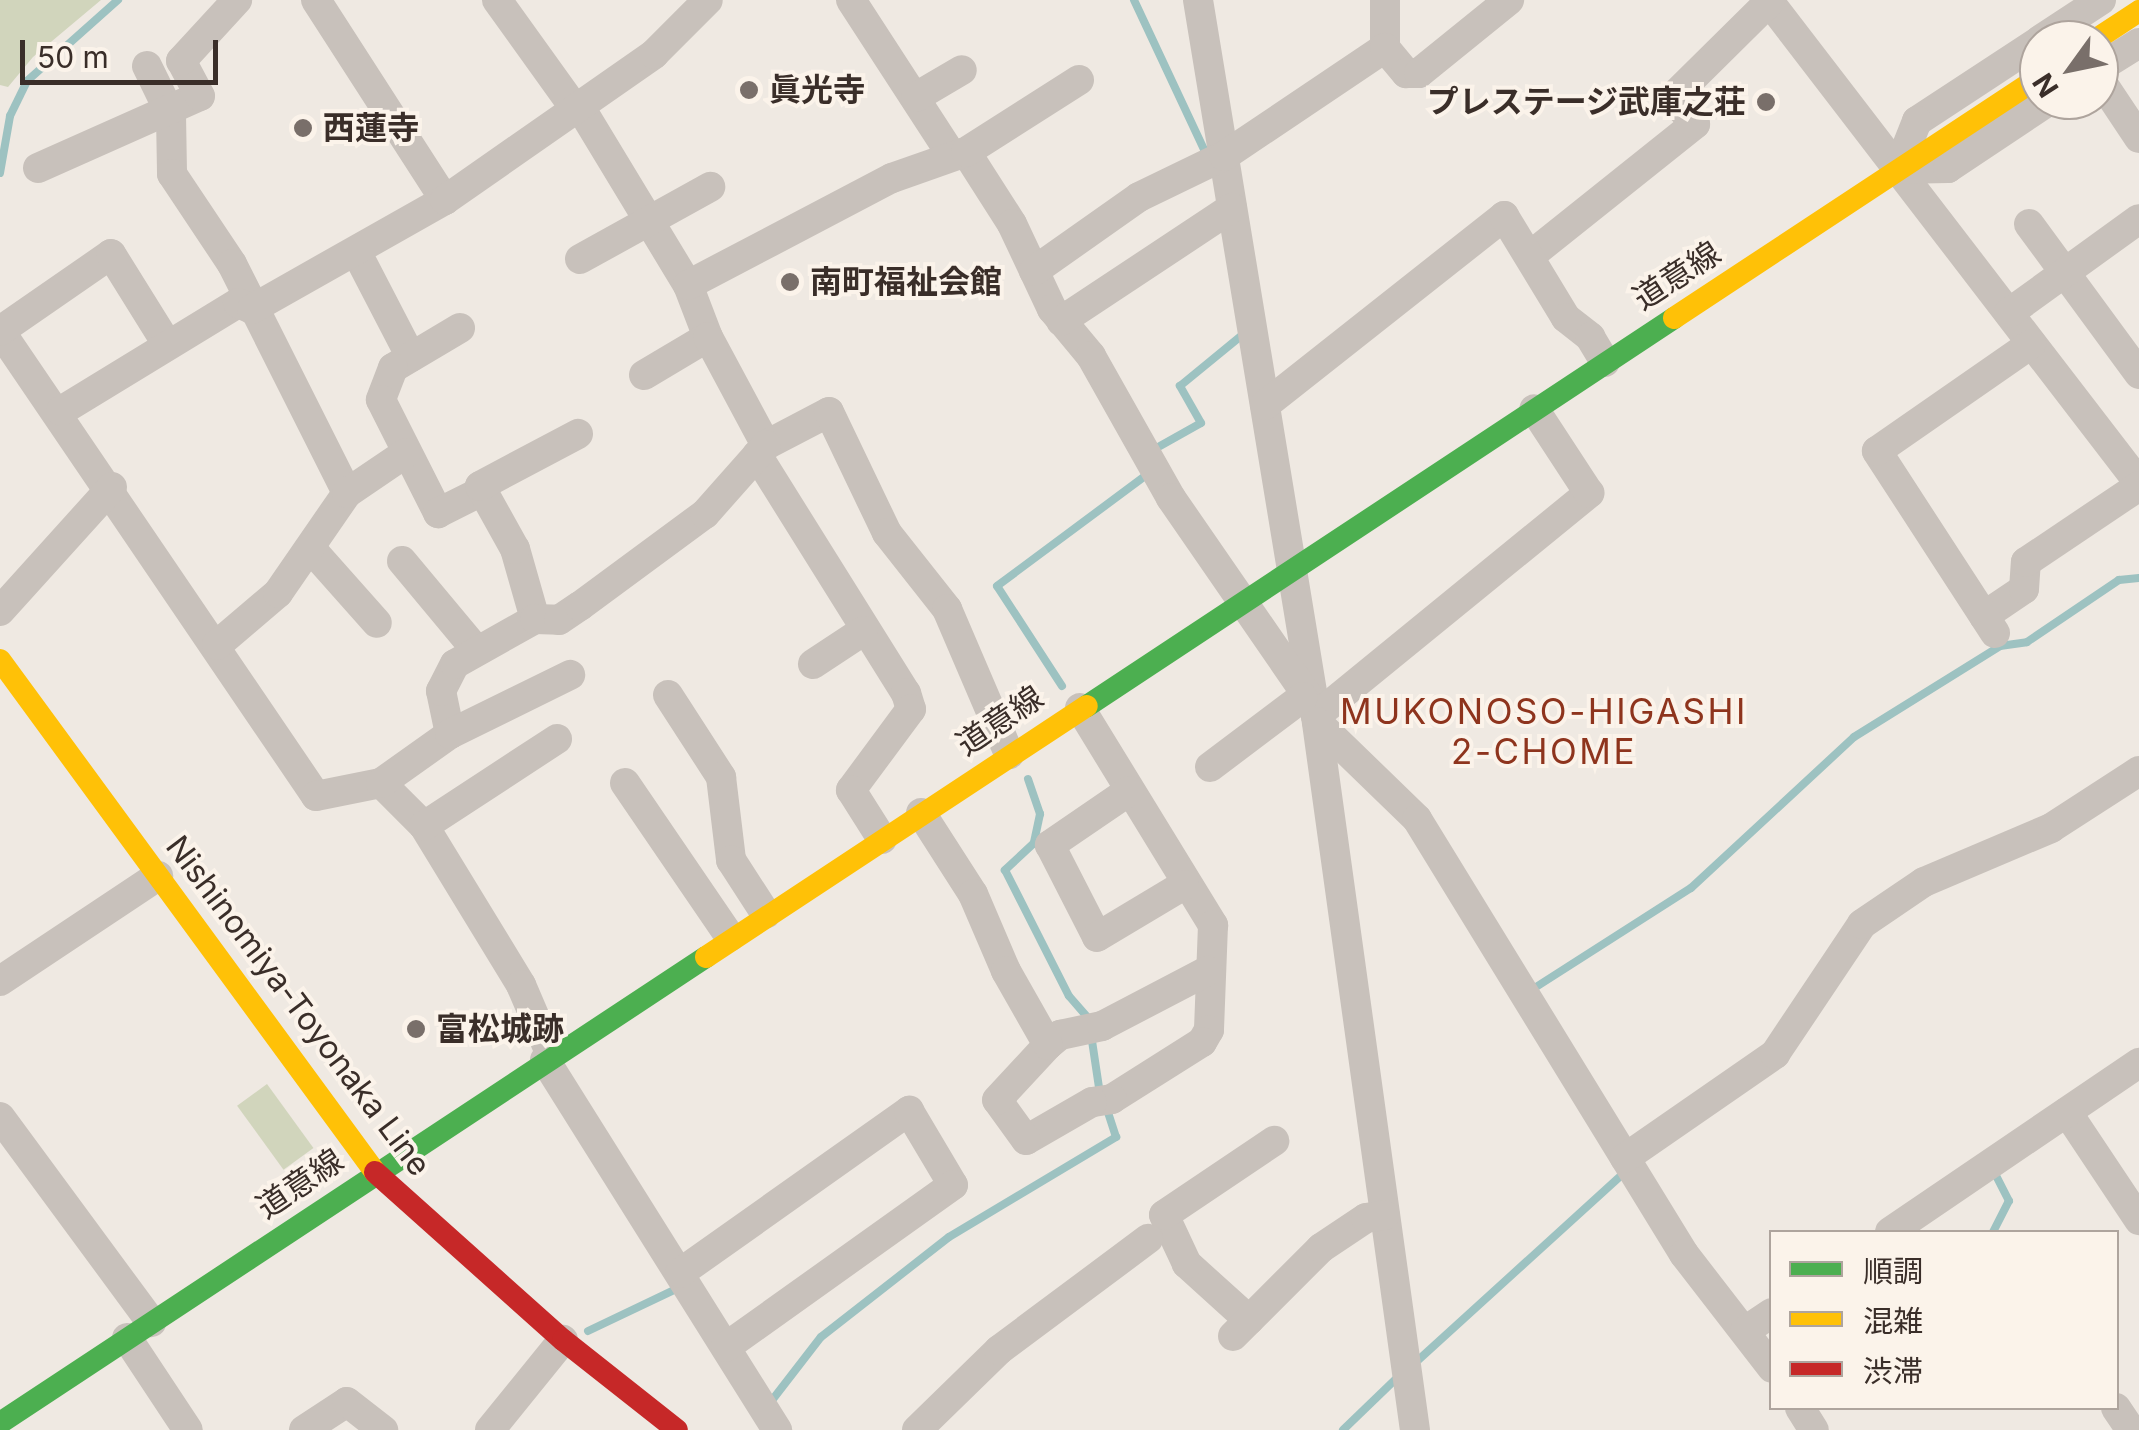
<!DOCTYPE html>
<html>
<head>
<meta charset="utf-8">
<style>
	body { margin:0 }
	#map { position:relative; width:2139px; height:1430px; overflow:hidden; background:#efe9e2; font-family:Inter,"Noto Sans JP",sans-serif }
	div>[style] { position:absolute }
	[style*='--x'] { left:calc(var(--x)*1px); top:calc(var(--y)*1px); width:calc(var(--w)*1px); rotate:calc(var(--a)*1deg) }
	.green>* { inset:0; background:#d1d5bc; transform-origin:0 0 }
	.stream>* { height:8px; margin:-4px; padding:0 4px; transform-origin:4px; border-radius:4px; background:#9dc2c1 }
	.street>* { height:30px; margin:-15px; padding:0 15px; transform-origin:15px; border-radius:15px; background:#c8c1bb }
	.fast>* { height:22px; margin:-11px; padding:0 11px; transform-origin:11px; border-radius:11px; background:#4caf50 }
	.slow>* { height:22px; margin:-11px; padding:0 11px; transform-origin:11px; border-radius:11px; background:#ffc107 }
	.jam>* { height:22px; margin:-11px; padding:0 11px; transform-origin:11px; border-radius:11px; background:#c62828 }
	.dots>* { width:28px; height:28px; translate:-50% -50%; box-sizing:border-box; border:5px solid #fbf3ea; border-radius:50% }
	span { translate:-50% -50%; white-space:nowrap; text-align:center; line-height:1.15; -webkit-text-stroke:8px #fbf3ea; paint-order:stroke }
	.poi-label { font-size:32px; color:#3a2e29; font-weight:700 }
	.left { translate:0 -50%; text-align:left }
	.right { translate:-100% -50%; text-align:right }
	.street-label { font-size:32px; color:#3a2e29 }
	.neighbourhood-label { font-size:35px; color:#8e341d; letter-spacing:2.5px }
	.legend { position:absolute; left:1769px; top:1230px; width:350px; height:180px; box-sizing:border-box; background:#fbf3ea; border:2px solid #aea49d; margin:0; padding:12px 18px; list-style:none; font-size:30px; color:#3a2e29 }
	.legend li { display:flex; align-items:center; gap:20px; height:50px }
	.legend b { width:50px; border:2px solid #aea49d }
	.north { position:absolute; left:2019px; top:20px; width:100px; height:100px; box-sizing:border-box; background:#fbf3ea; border:2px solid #aea49d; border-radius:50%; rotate:237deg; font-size:28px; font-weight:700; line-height:40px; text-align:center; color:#3a2e29 }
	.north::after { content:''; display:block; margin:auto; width:35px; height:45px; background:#796f6a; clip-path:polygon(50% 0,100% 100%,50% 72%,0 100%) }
	.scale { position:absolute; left:20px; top:40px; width:198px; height:45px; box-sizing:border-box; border:5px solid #3a2e29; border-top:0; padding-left:12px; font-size:30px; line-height:35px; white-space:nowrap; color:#3a2e29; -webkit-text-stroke:8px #fbf3ea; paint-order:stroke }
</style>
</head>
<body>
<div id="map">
	<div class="green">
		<i style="clip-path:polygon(0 0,101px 0,33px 57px,8px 87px,0 85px)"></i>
		<i style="left:267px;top:1084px;width:79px;height:37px;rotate:54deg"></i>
	</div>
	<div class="stream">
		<i style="--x:1134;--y:0;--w:172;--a:64.9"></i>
		<i style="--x:0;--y:173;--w:58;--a:-80"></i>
		<i style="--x:10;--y:116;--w:39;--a:-64"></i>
		<i style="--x:27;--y:81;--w:122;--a:-41.7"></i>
		<i style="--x:1160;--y:446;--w:47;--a:-29.3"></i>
		<i style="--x:1201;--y:423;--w:43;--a:-119.6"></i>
		<i style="--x:1180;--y:386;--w:79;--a:-39.3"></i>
		<i style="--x:1062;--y:686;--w:119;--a:-123"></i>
		<i style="--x:997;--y:586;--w:184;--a:-36.6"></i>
		<i style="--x:1028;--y:779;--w:37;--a:71"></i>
		<i style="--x:1040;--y:814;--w:30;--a:102"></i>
		<i style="--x:1034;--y:843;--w:40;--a:137"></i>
		<i style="--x:1005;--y:870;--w:141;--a:63.1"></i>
		<i style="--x:1069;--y:996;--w:32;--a:49"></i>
		<i style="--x:1536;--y:987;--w:184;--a:-32.6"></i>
		<i style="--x:1691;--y:888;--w:222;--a:-42.8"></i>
		<i style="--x:1854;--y:737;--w:172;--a:-31.9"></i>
		<i style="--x:2000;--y:646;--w:27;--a:-8"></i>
		<i style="--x:2027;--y:642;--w:111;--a:-34"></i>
		<i style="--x:2119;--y:580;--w:20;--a:-6"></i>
		<i style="--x:1091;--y:1034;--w:61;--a:81.5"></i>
		<i style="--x:1993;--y:1232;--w:35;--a:-63"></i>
		<i style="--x:2009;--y:1201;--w:34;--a:-117"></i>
		<i style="--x:588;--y:1331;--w:98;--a:-25.5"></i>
		<i style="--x:1415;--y:1363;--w:285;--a:-42.3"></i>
		<i style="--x:773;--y:1399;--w:78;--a:-52.3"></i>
		<i style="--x:821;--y:1337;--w:162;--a:-38"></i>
		<i style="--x:949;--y:1237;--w:195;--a:-30.9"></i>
		<i style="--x:1116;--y:1137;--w:33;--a:-108"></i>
		<i style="--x:1343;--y:1430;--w:79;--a:-44"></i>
	</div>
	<div class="street">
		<i style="--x:316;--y:0;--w:238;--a:57.2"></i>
		<i style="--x:497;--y:0;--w:135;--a:54.3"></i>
		<i style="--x:851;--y:0;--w:184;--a:57"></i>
		<i style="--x:1198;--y:0;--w:726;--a:80.64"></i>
		<i style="--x:1316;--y:716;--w:721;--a:82.11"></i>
		<i style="--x:1385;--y:0;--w:48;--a:90"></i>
		<i style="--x:1768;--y:0;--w:609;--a:52.47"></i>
		<i style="--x:2040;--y:40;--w:73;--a:-33.3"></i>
		<i style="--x:2039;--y:41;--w:146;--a:146.7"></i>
		<i style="--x:1917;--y:121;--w:52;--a:111.6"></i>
		<i style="--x:1898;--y:169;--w:50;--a:-1.1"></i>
		<i style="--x:1948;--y:168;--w:123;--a:-33.7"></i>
		<i style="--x:147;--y:66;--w:55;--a:63.9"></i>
		<i style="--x:171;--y:115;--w:59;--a:89"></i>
		<i style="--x:172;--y:174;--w:108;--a:56.3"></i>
		<i style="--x:232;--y:264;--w:256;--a:63.3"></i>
		<i style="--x:2099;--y:68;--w:47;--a:-32"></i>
		<i style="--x:2099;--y:78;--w:72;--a:56.3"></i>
		<i style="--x:916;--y:97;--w:53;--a:-30.4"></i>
		<i style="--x:580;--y:107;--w:208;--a:58.8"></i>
		<i style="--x:688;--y:285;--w:56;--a:69"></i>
		<i style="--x:966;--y:152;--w:85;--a:57.4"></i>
		<i style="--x:1012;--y:224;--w:94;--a:64.8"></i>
		<i style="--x:1052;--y:309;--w:61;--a:50.3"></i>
		<i style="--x:1091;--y:356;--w:163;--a:60.6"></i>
		<i style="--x:1171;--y:498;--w:252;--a:55.4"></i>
		<i style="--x:38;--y:168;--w:177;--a:-24"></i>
		<i style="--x:200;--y:96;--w:40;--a:-118"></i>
		<i style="--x:181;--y:61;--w:83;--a:-47.4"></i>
		<i style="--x:2029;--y:224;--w:186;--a:53.7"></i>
		<i style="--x:357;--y:253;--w:117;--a:62.6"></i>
		<i style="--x:1531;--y:255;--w:210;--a:-38.6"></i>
		<i style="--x:1695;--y:124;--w:35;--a:-131"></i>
		<i style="--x:1672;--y:98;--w:138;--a:-44.7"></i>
		<i style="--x:580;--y:259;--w:149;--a:-29"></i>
		<i style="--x:1034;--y:271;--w:128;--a:-35.2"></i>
		<i style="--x:1139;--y:197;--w:94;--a:-25.8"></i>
		<i style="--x:1224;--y:156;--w:194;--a:-33.9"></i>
		<i style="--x:1385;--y:48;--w:33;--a:50"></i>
		<i style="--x:1406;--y:73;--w:13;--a:0"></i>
		<i style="--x:1419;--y:73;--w:116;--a:-39"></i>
		<i style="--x:688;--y:285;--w:230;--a:-27.7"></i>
		<i style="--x:892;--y:178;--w:78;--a:-19.4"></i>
		<i style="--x:966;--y:152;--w:134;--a:-32.5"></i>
		<i style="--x:2009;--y:313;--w:160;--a:-35.9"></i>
		<i style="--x:1061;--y:321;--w:205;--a:-33.5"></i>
		<i style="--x:460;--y:328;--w:78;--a:149.2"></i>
		<i style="--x:393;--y:368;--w:34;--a:111"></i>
		<i style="--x:381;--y:400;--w:127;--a:63.2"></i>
		<i style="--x:438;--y:513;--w:49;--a:-26.6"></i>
		<i style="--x:0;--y:331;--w:562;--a:55.8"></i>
		<i style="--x:316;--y:796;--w:66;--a:-11.3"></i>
		<i style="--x:381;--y:783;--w:61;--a:45"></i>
		<i style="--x:424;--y:826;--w:186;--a:58.6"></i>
		<i style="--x:521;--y:985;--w:76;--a:66.8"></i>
		<i style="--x:0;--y:331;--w:135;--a:-34.7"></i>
		<i style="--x:111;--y:254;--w:106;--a:58.1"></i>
		<i style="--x:644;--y:375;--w:74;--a:-30.7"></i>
		<i style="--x:708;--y:337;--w:123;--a:61.8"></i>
		<i style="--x:766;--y:445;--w:71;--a:-27.6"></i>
		<i style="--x:829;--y:412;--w:134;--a:64.4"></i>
		<i style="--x:887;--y:533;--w:97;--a:51.7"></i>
		<i style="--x:947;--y:609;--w:158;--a:66.8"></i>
		<i style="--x:1265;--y:405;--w:305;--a:-38.3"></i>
		<i style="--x:1504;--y:216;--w:119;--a:58.7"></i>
		<i style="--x:1566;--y:318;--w:31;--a:38"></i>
		<i style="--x:1590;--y:337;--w:29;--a:59"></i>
		<i style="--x:61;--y:411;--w:207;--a:-31.4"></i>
		<i style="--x:238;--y:303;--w:15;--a:23"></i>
		<i style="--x:252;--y:309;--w:222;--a:-29.5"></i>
		<i style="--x:445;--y:200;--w:255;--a:-34.9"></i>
		<i style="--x:654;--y:54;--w:76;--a:-45"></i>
		<i style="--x:757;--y:455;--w:281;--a:58"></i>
		<i style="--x:906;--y:693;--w:17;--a:73"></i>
		<i style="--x:911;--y:709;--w:101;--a:126.5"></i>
		<i style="--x:851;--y:790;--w:58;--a:57.7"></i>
		<i style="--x:313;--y:551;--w:96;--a:48.4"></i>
		<i style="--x:402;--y:561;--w:117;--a:50.2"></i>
		<i style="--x:0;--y:611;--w:167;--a:-47.9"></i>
		<i style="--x:1984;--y:616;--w:48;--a:-34"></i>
		<i style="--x:2024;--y:589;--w:27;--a:-86"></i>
		<i style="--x:2026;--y:562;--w:136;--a:-33.9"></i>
		<i style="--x:535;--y:619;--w:73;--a:-105.9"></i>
		<i style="--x:515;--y:549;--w:72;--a:-119.1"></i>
		<i style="--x:480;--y:486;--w:111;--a:-28"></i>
		<i style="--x:1995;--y:633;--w:217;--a:-123"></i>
		<i style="--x:1877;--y:451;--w:188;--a:-34.8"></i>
		<i style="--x:217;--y:645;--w:80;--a:-40.4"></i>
		<i style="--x:278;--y:593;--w:121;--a:-55.4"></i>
		<i style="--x:347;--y:493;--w:71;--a:-34.1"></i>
		<i style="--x:813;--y:664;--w:60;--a:-33.4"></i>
		<i style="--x:668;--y:695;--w:98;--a:57.1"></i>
		<i style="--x:721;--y:777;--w:84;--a:83.1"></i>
		<i style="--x:731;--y:860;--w:64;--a:57.1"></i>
		<i style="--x:1080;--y:708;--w:255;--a:58.5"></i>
		<i style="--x:1213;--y:925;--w:105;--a:92.2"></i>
		<i style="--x:1209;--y:1030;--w:14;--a:120"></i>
		<i style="--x:1202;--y:1042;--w:107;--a:147.7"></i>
		<i style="--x:1112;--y:1099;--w:20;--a:171"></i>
		<i style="--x:1092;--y:1102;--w:76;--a:150.1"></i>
		<i style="--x:1026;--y:1140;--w:49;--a:-125.9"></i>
		<i style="--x:997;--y:1100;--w:75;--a:-47.2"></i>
		<i style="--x:1048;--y:1045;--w:16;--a:-40"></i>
		<i style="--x:1060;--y:1035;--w:43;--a:-12.1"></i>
		<i style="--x:1102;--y:1026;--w:119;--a:-27.6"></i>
		<i style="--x:1316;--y:716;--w:353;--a:-39.2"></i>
		<i style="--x:1589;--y:493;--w:100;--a:-123.2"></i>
		<i style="--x:1317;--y:722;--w:139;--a:44.1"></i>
		<i style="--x:1417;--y:819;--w:510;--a:58.46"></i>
		<i style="--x:1684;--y:1254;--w:144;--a:52.3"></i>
		<i style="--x:450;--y:734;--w:44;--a:-101.8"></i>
		<i style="--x:441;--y:691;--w:30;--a:-63"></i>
		<i style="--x:455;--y:664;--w:92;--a:-29.4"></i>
		<i style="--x:535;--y:619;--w:24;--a:2"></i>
		<i style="--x:559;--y:620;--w:25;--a:-34"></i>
		<i style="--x:580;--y:606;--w:155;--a:-36.4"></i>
		<i style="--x:705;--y:514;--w:92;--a:-48.5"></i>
		<i style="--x:1210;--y:767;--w:116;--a:-37"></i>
		<i style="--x:381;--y:783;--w:85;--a:-35.4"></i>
		<i style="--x:450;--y:734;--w:134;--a:-26.2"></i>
		<i style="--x:625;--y:783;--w:186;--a:55.7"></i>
		<i style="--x:1129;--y:791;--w:96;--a:145.6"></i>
		<i style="--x:1050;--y:845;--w:103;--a:62.9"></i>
		<i style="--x:1097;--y:937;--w:101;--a:-30.9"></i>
		<i style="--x:921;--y:813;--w:96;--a:57.3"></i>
		<i style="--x:973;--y:894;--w:84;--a:66.8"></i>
		<i style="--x:1006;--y:971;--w:85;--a:60.4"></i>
		<i style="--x:424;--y:826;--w:159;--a:-33.2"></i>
		<i style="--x:0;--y:981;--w:190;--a:-33.6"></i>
		<i style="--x:545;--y:1060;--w:437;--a:57.9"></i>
		<i style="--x:2067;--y:1112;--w:130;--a:56.3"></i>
		<i style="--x:0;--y:1117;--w:255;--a:53.6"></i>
		<i style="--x:1625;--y:1158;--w:183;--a:-34.7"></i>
		<i style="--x:1775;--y:1054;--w:156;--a:-56.2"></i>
		<i style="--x:1862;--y:924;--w:75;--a:-34.1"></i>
		<i style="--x:1924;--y:882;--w:138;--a:-23"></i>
		<i style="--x:2051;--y:828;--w:105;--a:-32.9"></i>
		<i style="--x:1890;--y:1232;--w:301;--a:-34.2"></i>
		<i style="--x:680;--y:1273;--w:281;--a:-35.3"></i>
		<i style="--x:909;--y:1111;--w:86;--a:59.3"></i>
		<i style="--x:953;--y:1185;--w:279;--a:144.5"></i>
		<i style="--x:1249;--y:1320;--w:84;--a:-137.9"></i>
		<i style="--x:1187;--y:1264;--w:54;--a:-115.1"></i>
		<i style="--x:1164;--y:1215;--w:133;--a:-33.9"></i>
		<i style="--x:1745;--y:1331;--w:32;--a:-34"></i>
		<i style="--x:1233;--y:1336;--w:124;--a:-45"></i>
		<i style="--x:1321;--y:1248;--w:54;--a:-33.7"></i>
		<i style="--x:1366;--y:1218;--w:19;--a:-9"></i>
		<i style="--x:127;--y:1338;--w:110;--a:56.5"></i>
		<i style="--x:1800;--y:1408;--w:26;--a:58"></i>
		<i style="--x:2116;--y:1408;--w:22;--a:56"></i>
		<i style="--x:304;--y:1430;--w:51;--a:-33.1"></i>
		<i style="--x:347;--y:1402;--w:46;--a:37.9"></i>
		<i style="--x:490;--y:1430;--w:116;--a:-51"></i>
		<i style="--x:917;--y:1430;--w:115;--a:-44.3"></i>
		<i style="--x:999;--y:1350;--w:186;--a:-36.7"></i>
	</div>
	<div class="fast">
		<i style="--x:1087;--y:706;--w:704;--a:-33.46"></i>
		<i style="--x:0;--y:1423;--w:846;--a:-33.43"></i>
	</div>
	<div class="slow">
		<i style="--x:2095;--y:40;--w:53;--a:-33.4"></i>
		<i style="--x:1674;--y:318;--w:437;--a:-33.4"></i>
		<i style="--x:0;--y:660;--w:635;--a:53.78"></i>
		<i style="--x:706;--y:957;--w:456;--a:-33.4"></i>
	</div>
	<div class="jam">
		<i style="--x:375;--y:1172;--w:252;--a:41.8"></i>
		<i style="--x:563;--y:1340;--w:145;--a:38.3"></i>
	</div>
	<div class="dots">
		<i style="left:749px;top:90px;background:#796f6a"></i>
		<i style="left:1766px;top:102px;background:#796f6a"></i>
		<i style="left:303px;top:128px;background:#796f6a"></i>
		<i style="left:790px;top:282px;background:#796f6a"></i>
		<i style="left:416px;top:1029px;background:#796f6a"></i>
	</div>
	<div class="poi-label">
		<span class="left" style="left:769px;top:90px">眞光寺</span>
		<span class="right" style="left:1746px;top:102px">プレステージ武庫之荘</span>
		<span class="left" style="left:323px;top:128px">西蓮寺</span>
		<span class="left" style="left:810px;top:282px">南町福祉会館</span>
		<span class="left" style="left:436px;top:1029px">富松城跡</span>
	</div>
	<div class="street-label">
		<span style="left:1677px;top:276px;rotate:-33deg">道意線</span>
		<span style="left:1000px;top:721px;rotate:-34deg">道意線</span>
		<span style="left:298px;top:1006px;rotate:53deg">Nishinomiya-Toyonaka Line</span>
		<span style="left:300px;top:1184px;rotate:-34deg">道意線</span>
	</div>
	<div class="neighbourhood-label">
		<span style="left:1544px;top:731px">MUKONOSO-HIGASHI<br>2-CHOME</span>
	</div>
	<ul class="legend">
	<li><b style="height:12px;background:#4caf50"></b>順調</li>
	<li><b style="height:12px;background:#ffc107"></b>混雑</li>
	<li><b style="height:12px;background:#c62828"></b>渋滞</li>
	</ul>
	<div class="north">N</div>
	<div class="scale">50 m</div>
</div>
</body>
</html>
